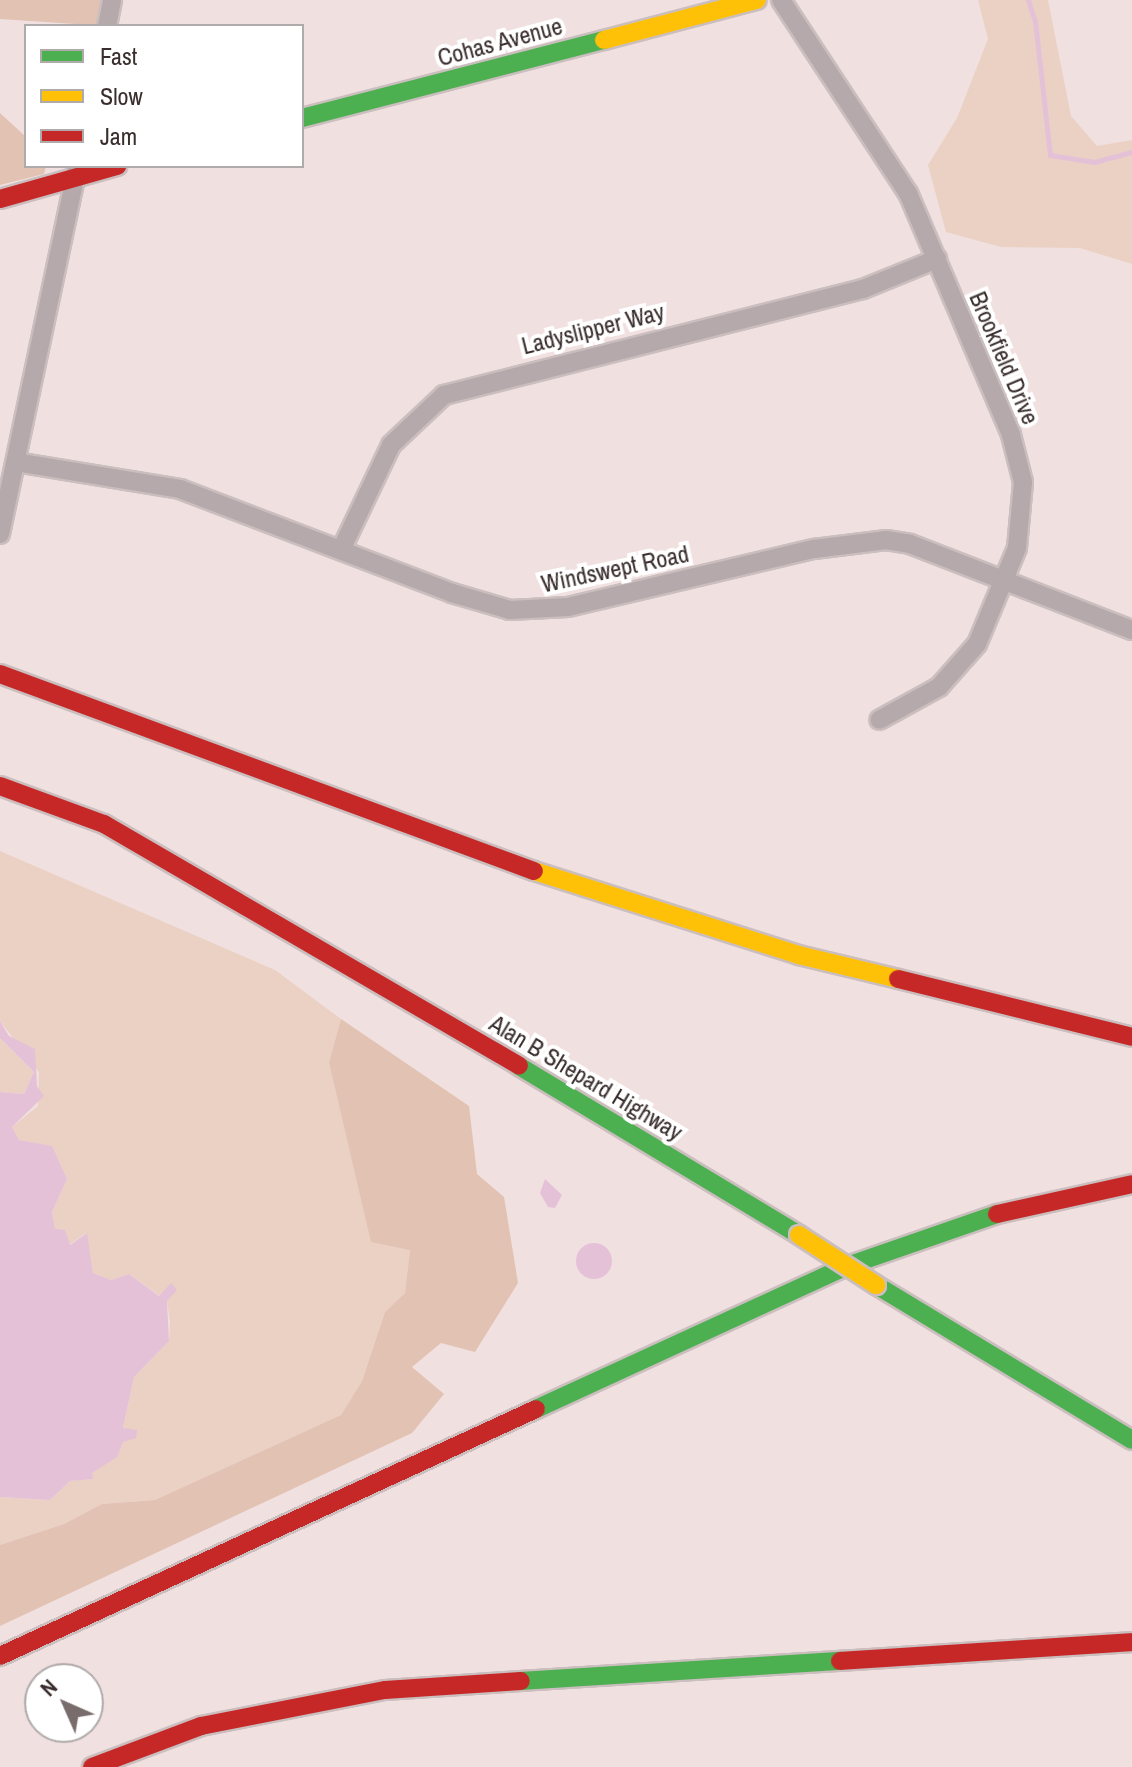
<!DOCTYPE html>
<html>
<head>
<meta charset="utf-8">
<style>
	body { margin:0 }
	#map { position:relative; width:1132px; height:1767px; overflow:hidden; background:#f1e0e0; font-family:"Archivo Narrow",sans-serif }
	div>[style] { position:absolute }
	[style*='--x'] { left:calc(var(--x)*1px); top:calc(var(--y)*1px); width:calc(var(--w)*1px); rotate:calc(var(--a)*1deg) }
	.green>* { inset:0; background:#ead1c4 }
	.forest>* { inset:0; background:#e2c2b2 }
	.water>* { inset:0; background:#e5c1d8 }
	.round { border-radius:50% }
	.stream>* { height:5px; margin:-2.5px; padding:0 2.5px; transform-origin:2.5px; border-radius:2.5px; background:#e5c1d8 }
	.roads { filter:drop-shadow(2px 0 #cbbebe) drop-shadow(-2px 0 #cbbebe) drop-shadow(0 2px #cbbebe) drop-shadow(0 -2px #cbbebe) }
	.street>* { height:18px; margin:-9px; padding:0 9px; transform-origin:9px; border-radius:9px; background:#b5a9ab }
	.fast>* { height:18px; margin:-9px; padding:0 9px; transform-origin:9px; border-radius:9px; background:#4caf50 }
	.slow>* { height:18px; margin:-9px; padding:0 9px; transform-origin:9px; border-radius:9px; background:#ffc107 }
	.jam>* { height:18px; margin:-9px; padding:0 9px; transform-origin:9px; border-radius:9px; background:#c62828 }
	.bridges { filter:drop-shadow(2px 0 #cbbebe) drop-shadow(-2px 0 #cbbebe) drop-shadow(0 2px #cbbebe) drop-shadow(0 -2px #cbbebe) }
	.slow-bridge>* { height:18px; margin:-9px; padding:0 9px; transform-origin:9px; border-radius:9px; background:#ffc107 }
	span { translate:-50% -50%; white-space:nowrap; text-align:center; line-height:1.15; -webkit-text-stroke:8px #fff; paint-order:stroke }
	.street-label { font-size:24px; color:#392d2d }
	.legend { position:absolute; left:24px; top:24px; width:280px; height:144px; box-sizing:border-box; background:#fff; border:2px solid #b0abab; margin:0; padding:10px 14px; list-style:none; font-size:24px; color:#392d2d }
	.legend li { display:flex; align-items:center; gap:16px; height:40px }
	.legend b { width:40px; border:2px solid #b0abab }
	.north { position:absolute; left:24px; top:1663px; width:80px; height:80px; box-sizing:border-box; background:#fff; border:2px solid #b0abab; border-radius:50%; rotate:315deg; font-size:22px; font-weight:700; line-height:32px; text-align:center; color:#392d2d }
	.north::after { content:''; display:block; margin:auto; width:28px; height:36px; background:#796c6c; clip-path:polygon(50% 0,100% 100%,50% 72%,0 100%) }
</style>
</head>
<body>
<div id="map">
	<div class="green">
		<i style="clip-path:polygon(978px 0,1048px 0,1071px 116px,1097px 146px,1132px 140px,1132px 264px,1080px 248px,1001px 247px,946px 232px,928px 165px,957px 118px,988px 39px)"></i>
		<i style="clip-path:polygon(0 851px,275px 970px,341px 1019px,329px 1062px,410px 1250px,405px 1293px,385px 1312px,362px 1381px,341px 1415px,155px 1500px,102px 1504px,64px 1524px,0 1545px,0 1497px,50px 1500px,70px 1481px,92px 1479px,92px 1473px,117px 1456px,134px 1377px,169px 1341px,170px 1322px,167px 1301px,129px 1274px,111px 1280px,93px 1273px,86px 1233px,69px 1245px,55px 1229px,52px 1212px,67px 1179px,36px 1144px,19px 1140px,12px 1127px,38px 1106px,39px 1072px,0 1021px)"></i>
		<i style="clip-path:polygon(0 1038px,34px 1072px,24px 1094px,0 1092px)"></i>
	</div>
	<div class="forest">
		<i style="clip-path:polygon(0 0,111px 0,106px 26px,0 19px)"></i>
		<i style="clip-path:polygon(0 113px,26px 137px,26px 166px,46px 166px,44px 174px,0 185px)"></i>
		<i style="clip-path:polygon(341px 1019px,469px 1106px,477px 1174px,504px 1197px,518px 1283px,475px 1352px,441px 1343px,412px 1367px,444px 1394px,412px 1433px,0 1626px,0 1545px,64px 1524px,102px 1504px,155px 1500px,341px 1415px,362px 1381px,385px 1312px,405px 1293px,410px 1250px,371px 1242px,329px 1062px)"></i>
	</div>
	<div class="water">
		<i style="clip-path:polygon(0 1021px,9px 1036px,35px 1049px,37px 1086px,44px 1096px,12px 1127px,19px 1140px,52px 1146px,67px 1179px,52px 1212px,55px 1229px,65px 1230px,70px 1245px,87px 1233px,93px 1273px,111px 1280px,129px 1274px,159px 1296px,171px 1283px,177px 1290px,167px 1301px,169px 1341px,134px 1377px,123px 1428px,137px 1430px,136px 1438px,123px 1442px,117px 1457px,92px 1473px,93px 1479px,70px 1481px,50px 1500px,0 1497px,0 1092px,24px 1094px,34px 1072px,0 1038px)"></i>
		<i style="clip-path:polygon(545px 1179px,562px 1195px,555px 1208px,548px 1207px,540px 1193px)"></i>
		<i class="round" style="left:576px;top:1243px;width:36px;height:36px"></i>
	</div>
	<div class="stream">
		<i style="--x:1028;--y:0;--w:22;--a:72"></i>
		<i style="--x:1035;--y:21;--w:135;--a:83.6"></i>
		<i style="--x:1050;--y:155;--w:45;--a:9"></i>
		<i style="--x:1094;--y:162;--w:39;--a:-15"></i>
	</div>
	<div class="roads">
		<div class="street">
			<i style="--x:781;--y:0;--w:231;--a:56.7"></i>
			<i style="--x:908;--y:193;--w:263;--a:66.9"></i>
			<i style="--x:1011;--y:435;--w:49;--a:75.7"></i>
			<i style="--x:1023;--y:482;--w:66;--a:95.2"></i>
			<i style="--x:1017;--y:548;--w:104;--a:112.6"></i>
			<i style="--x:977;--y:644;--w:57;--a:131.5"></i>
			<i style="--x:939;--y:687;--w:68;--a:151.2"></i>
			<i style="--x:107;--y:26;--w:26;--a:-79"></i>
			<i style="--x:16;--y:462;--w:166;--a:9.3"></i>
			<i style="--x:180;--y:489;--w:291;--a:20.9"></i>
			<i style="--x:452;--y:593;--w:60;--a:16.3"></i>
			<i style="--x:510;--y:610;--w:58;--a:-3"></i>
			<i style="--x:568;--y:607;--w:253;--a:-13.3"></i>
			<i style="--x:814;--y:549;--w:73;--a:-7.1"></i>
			<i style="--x:886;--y:540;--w:24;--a:9"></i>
			<i style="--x:910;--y:544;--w:238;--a:21.2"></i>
			<i style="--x:0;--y:534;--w:373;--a:-78.1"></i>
			<i style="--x:341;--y:550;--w:116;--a:-64.5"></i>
			<i style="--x:391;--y:445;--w:73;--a:-43.3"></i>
			<i style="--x:444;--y:395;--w:432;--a:-14.2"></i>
			<i style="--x:863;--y:289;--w:80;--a:-22.1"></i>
		</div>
		<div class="fast">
			<i style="--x:302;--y:118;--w:312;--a:-14.5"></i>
			<i style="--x:519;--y:1066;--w:327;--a:31.1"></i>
			<i style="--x:876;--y:1285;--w:299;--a:31.2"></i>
			<i style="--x:536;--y:1409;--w:342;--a:-24.7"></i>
			<i style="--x:847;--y:1266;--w:159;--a:-19.1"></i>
			<i style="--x:521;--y:1681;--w:320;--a:-3.6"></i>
		</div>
		<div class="slow">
			<i style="--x:604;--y:40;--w:158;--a:-14.7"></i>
			<i style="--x:534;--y:871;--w:278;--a:17.6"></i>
			<i style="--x:799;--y:955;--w:102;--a:13.6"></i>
		</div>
		<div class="jam">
			<i style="--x:0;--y:199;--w:122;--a:-15.8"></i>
			<i style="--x:0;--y:674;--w:569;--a:20.25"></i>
			<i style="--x:0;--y:786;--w:111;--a:20.1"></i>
			<i style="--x:104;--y:824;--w:480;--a:30.2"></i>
			<i style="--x:898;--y:979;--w:241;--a:13.9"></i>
			<i style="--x:997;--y:1214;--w:138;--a:-12.5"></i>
			<i style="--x:0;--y:1656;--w:590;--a:-24.74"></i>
			<i style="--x:840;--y:1661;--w:293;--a:-3.7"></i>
			<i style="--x:92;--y:1767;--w:116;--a:-20.6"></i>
			<i style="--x:201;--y:1726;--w:187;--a:-11.1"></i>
			<i style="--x:385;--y:1690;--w:136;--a:-3.8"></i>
		</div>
	</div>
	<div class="bridges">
		<div class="slow-bridge">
			<i style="--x:799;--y:1235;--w:92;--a:33"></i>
		</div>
	</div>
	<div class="street-label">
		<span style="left:500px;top:42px;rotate:-15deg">Cohas Avenue</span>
		<span style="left:593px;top:329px;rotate:-14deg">Ladyslipper Way</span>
		<span style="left:1004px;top:358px;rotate:67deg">Brookfield Drive</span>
		<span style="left:615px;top:569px;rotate:-12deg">Windswept Road</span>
		<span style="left:586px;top:1078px;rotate:31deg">Alan B Shepard Highway</span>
	</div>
	<ul class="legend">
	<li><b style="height:10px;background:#4caf50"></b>Fast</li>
	<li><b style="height:10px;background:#ffc107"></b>Slow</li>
	<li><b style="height:10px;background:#c62828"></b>Jam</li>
	</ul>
	<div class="north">N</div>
</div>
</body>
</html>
